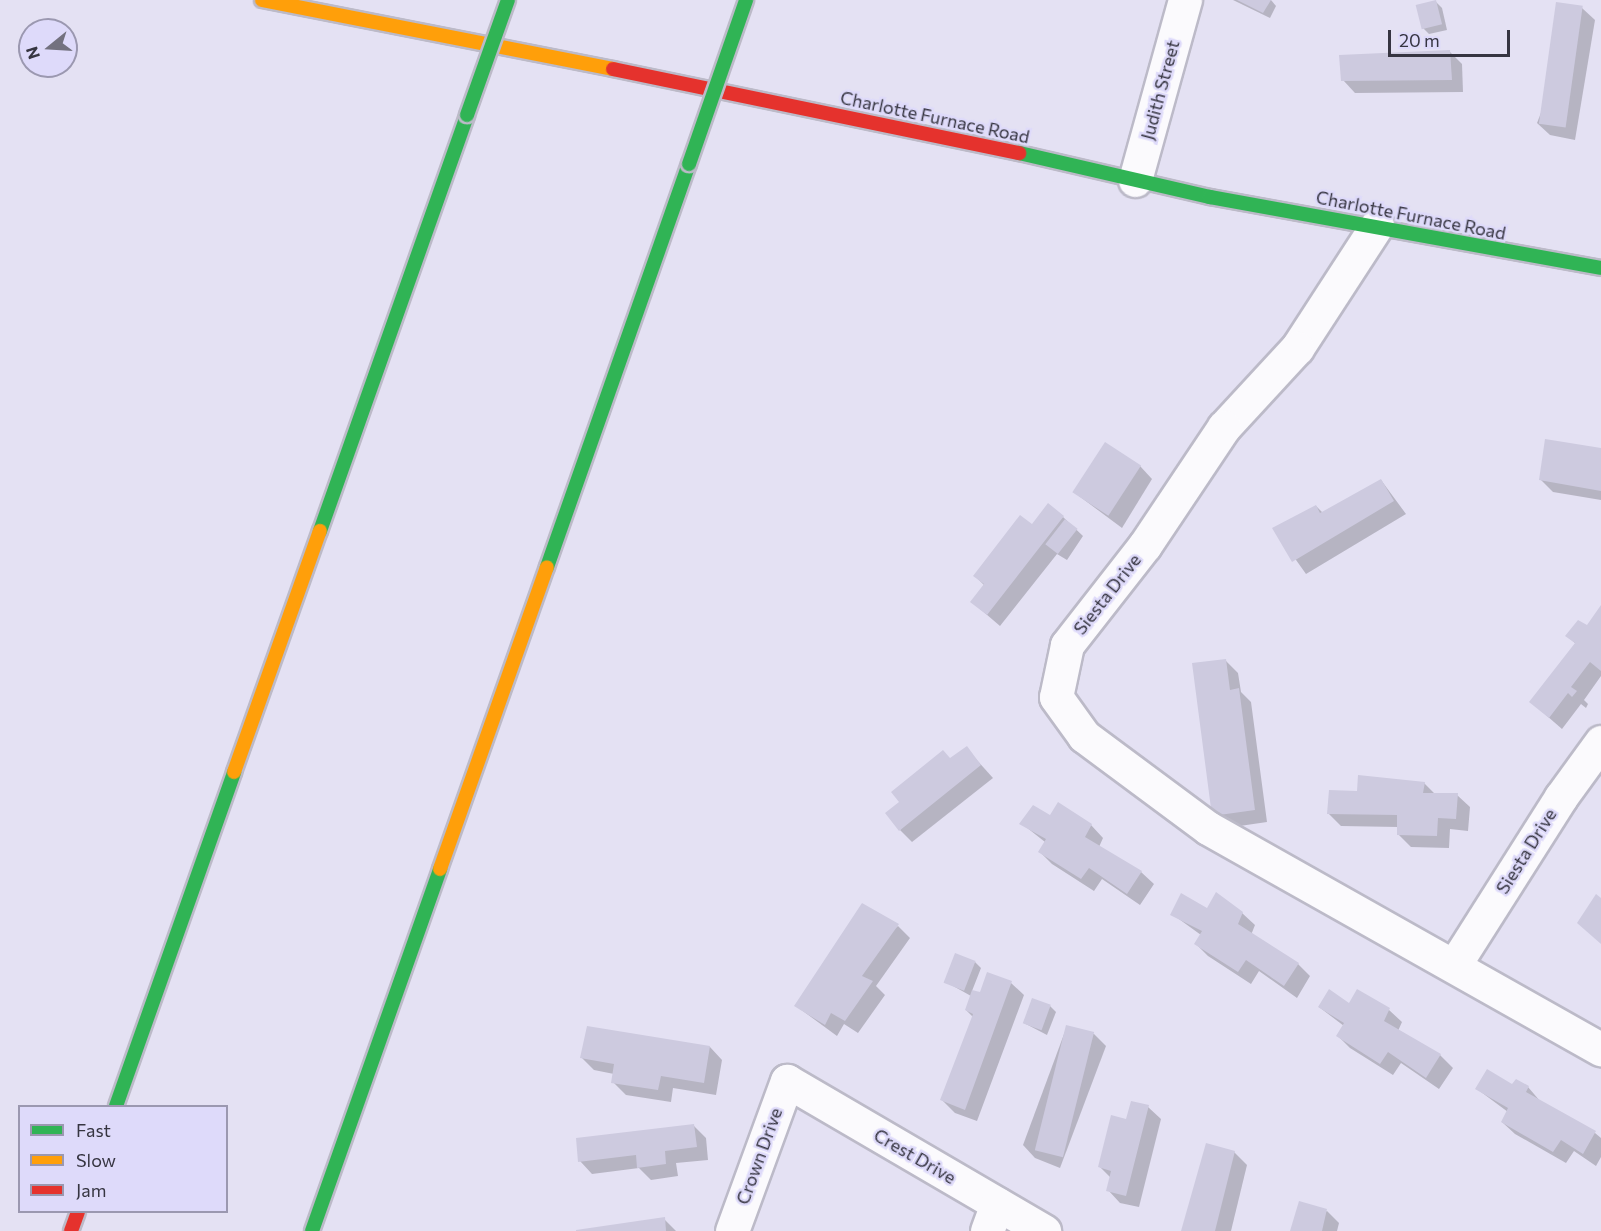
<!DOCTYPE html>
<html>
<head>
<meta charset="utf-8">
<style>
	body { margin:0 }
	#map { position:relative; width:1601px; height:1231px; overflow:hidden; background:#e4e1f3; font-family:Commissioner,sans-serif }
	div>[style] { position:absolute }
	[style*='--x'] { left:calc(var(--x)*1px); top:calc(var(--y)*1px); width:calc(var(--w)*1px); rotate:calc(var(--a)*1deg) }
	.shadow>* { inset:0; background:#0003 }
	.building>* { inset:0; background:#cdcadf; transform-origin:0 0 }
	.roads { filter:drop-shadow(2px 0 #bcbac8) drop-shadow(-2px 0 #bcbac8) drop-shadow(0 2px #bcbac8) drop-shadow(0 -2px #bcbac8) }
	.street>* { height:33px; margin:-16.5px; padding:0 16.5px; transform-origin:16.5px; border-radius:16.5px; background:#fbfafd }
	.fast>* { height:14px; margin:-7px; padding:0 7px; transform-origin:7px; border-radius:7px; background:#30b455 }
	.slow>* { height:14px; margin:-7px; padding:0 7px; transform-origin:7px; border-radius:7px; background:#ff9f0a }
	.jam>* { height:14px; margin:-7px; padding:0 7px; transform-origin:7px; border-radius:7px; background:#e5322d }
	.bridges { filter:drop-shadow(2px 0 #bcbac8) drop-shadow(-2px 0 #bcbac8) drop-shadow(0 2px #bcbac8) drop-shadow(0 -2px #bcbac8) }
	.fast-bridge>* { height:14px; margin:-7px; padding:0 7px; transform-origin:7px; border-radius:7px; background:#30b455 }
	span { translate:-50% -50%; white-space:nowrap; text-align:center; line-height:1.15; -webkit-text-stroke:5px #dedafa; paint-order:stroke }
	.street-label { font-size:18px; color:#363541 }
	.legend { position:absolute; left:18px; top:1105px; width:210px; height:108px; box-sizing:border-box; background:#dedafa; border:2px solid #9b98b0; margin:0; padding:8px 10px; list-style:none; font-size:18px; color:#363541 }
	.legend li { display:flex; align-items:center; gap:12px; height:30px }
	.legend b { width:30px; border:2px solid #9b98b0 }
	.north { position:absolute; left:18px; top:18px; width:60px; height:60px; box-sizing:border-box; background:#dedafa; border:2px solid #9b98b0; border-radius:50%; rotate:252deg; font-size:16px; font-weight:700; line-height:24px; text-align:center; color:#363541 }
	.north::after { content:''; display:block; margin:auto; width:21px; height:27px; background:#73717f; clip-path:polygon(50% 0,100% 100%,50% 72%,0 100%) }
	.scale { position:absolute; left:1388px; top:30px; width:122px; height:27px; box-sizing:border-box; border:3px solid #363541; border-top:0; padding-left:8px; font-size:18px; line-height:21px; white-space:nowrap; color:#363541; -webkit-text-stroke:4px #dedafa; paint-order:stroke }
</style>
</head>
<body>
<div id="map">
	<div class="shadow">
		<i style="clip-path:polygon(1233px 0,1271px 0,1276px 6px,1270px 18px)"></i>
		<i style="clip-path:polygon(1436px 2px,1442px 8px,1447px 30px,1429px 34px,1423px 28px)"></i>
		<i style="clip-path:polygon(1582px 8px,1595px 20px,1575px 140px,1550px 135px,1537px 123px)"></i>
		<i style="clip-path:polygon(1450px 52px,1462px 64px,1463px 92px,1355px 93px,1343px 80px)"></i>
		<i style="clip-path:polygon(1601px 450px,1601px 500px,1553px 492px,1541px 480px)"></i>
		<i style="clip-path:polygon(1140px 466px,1152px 479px,1122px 528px,1075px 493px)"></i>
		<i style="clip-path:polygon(1381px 480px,1406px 514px,1306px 574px,1274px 529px,1316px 506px,1323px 513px)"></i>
		<i style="clip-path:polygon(1063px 517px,1083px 536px,1067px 560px,1057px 554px,1000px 626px,972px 602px,985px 586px,975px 576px,1032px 526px)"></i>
		<i style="clip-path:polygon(1601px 608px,1601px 676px,1584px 700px,1588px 704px,1586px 708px,1581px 704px,1562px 729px,1531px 702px,1576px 644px,1567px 636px,1587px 627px)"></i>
		<i style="clip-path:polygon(1226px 661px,1238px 673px,1241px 692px,1251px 702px,1267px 822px,1226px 828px,1214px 815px)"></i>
		<i style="clip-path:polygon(966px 748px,993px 778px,912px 842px,900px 830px,951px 760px)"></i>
		<i style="clip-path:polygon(1424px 783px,1436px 795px,1457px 795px,1470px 807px,1468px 831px,1450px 829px,1449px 848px,1411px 847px,1398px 834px,1398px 827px,1341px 826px,1328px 813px,1358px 793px)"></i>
		<i style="clip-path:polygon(1051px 817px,1091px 825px,1103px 838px,1099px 847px,1141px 872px,1154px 884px,1140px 905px,1102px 879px,1094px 891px,1052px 864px,1040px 852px,1045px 842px,1021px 823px)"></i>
		<i style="clip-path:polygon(1207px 910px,1242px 913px,1255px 925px,1251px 935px,1298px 964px,1310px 976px,1297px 998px,1259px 971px,1251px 984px,1208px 956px,1196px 944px,1201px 935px,1172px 914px)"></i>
		<i style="clip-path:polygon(898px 926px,910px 938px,876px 986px,885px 995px,858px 1033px,844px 1024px,837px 1036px,796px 1006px)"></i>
		<i style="clip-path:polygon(975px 962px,981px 968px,972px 991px,980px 994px,1011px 983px,1024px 995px,977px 1121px,955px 1113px,942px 1100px,973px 1017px,966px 1010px,971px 996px,946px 982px)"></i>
		<i style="clip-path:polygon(1349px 1005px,1389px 1010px,1402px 1022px,1398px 1031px,1440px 1055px,1453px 1068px,1439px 1089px,1401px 1063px,1393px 1075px,1350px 1048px,1338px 1036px,1344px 1026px,1319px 1007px)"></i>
		<i style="clip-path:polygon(1050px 1006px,1056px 1012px,1047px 1035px,1024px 1023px)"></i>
		<i style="clip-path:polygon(1067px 1026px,1094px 1034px,1106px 1046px,1060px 1168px,1035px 1158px,1023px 1145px)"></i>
		<i style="clip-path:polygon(710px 1047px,722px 1060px,716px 1095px,673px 1088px,671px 1102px,626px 1095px,613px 1082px,614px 1074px,594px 1070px,582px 1058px)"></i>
		<i style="clip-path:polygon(1513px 1086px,1528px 1087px,1540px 1101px,1595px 1133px,1601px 1138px,1601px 1157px,1596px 1166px,1574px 1151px,1566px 1163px,1515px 1134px,1502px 1122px,1508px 1112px,1477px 1089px)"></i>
		<i style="clip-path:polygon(1148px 1107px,1161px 1119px,1139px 1207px,1120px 1203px,1108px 1190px,1111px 1178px,1100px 1167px,1127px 1121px)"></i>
		<i style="clip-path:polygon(694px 1126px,706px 1138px,708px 1160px,676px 1163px,678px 1176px,651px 1180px,639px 1168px,592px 1174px,580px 1161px)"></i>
		<i style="clip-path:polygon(1234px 1152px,1247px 1165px,1231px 1231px,1182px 1231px)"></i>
		<i style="clip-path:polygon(1327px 1211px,1339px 1223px,1337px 1231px,1292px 1231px)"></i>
		<i style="clip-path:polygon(664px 1219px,676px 1231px,577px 1231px)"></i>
	</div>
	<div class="building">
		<i style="clip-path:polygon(1237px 0,1271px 0,1263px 13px)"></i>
		<i style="left:1436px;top:0;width:25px;height:21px;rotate:76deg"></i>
		<i style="left:1556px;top:2px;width:27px;height:123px;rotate:8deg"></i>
		<i style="clip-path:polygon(1450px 50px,1452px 80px,1341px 81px,1339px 55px)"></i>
		<i style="clip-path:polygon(1545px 439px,1601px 448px,1601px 491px,1539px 480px)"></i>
		<i style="left:1105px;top:442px;width:43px;height:60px;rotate:33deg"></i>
		<i style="clip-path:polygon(1381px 479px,1394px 501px,1292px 562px,1272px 528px,1316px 505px,1320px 513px)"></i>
		<i style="clip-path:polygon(1048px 503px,1064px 516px,987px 615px,970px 602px,984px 584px,973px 576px,1020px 515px,1032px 524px)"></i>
		<i style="left:1065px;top:519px;width:16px;height:32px;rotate:38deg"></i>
		<i style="clip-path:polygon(1601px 605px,1601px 671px,1590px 662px,1571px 687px,1577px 691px,1572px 697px,1568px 693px,1549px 718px,1529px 702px,1575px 643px,1565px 636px,1578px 620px,1587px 625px)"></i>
		<i style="clip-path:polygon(1226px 659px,1230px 690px,1239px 688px,1255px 810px,1212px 816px,1192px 663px)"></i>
		<i style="clip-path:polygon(967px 746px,981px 765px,899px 831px,885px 813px,899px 802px,891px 792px,943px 750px,950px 758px)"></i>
		<i style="clip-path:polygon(1358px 775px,1425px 782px,1423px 793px,1458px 793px,1456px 819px,1438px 818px,1437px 836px,1397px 835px,1397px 815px,1327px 814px,1329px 790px,1357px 791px)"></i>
		<i style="clip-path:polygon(1058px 802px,1092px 824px,1085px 837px,1142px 871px,1127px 894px,1089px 868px,1081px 879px,1038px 852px,1046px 839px,1019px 824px,1033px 805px,1050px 815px)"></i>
		<i style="clip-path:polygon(1216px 892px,1243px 912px,1238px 924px,1299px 963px,1284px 986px,1246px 960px,1238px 972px,1194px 944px,1202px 931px,1170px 915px,1181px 893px,1207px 908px)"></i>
		<i style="clip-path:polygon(1596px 894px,1601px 898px,1601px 944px,1577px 923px)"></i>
		<i style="clip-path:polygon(862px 903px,899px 924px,862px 976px,873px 981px,845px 1021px,831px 1013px,825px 1025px,794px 1006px)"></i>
		<i style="left:955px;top:953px;width:22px;height:32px;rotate:21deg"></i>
		<i style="clip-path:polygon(987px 972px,1012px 981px,965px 1110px,940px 1100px,973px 1014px,965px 1010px,972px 990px,980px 992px)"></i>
		<i style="clip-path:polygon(1329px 989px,1349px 1003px,1357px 989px,1390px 1008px,1384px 1021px,1441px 1054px,1426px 1078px,1388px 1052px,1380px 1064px,1336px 1036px,1344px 1023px,1318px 1007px)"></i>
		<i style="left:1032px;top:998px;width:20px;height:27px;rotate:20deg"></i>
		<i style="left:1066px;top:1025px;width:29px;height:129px;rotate:14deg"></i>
		<i style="clip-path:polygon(587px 1026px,710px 1046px,704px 1083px,661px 1076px,658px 1090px,611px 1083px,614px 1064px,580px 1058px)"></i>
		<i style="clip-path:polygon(1487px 1069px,1512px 1084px,1516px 1079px,1529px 1086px,1526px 1092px,1596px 1131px,1583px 1154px,1561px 1140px,1553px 1152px,1501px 1122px,1508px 1108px,1475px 1089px)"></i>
		<i style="clip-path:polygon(1131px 1101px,1149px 1105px,1126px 1196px,1106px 1191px,1111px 1171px,1098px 1167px,1111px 1115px,1126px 1119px)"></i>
		<i style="clip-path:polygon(694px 1124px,697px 1147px,665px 1151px,666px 1164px,637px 1168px,636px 1155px,578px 1162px,576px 1138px)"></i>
		<i style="clip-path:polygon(1206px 1143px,1235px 1151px,1215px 1231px,1181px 1231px)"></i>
		<i style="clip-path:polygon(1299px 1201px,1327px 1209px,1322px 1231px,1290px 1231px)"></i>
		<i style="clip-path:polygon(665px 1217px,666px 1231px,576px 1231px,576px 1230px)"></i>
	</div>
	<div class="roads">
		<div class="street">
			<i style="--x:1135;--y:180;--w:187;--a:-74.5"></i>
			<i style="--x:1377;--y:225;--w:147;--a:123"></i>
			<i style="--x:1297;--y:348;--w:108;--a:132.7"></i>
			<i style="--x:1224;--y:427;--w:142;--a:123.8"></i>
			<i style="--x:1145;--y:545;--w:127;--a:128"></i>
			<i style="--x:1067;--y:645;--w:53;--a:101.9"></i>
			<i style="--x:1056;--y:697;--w:48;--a:54.3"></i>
			<i style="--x:1084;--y:736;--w:154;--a:36.6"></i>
			<i style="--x:1208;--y:828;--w:451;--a:29.4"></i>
			<i style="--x:1455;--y:964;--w:198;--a:-57.6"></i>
			<i style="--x:1561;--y:797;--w:68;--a:-54"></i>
			<i style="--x:732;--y:1231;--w:160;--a:-69.9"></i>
			<i style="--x:787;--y:1081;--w:298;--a:30.3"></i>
			<i style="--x:987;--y:1231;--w:29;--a:-70"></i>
		</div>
		<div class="fast">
			<i style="--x:1019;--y:153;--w:196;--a:13"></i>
			<i style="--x:1210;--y:197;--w:397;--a:10.3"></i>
			<i style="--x:320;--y:531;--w:441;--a:-70.5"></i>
			<i style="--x:547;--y:567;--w:427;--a:-70.6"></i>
			<i style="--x:116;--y:1106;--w:354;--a:-70.5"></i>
			<i style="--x:312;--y:1231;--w:384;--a:-70.5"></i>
		</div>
		<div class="slow">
			<i style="--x:262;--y:0;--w:358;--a:11.1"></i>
			<i style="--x:234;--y:772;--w:256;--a:-70.4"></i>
			<i style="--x:440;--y:869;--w:320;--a:-70.5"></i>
		</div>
		<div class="jam">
			<i style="--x:613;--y:69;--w:415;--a:11.7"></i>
			<i style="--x:71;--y:1231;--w:20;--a:-70"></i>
		</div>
	</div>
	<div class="bridges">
		<div class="fast-bridge">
			<i style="--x:467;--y:115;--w:122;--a:-70.4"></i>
			<i style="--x:689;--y:164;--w:174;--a:-70.8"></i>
		</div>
	</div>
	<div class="street-label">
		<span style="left:1160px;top:90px;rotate:-75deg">Judith Street</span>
		<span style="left:935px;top:117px;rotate:12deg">Charlotte Furnace Road</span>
		<span style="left:1411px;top:215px;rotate:11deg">Charlotte Furnace Road</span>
		<span style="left:1107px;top:594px;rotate:-52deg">Siesta Drive</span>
		<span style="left:1526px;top:851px;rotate:-58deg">Siesta Drive</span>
		<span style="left:759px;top:1156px;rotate:-70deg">Crown Drive</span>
		<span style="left:915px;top:1156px;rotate:30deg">Crest Drive</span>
	</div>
	<ul class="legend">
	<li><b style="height:8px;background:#30b455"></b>Fast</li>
	<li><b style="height:8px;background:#ff9f0a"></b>Slow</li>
	<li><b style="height:8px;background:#e5322d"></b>Jam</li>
	</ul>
	<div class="north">N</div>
	<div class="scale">20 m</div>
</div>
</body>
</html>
